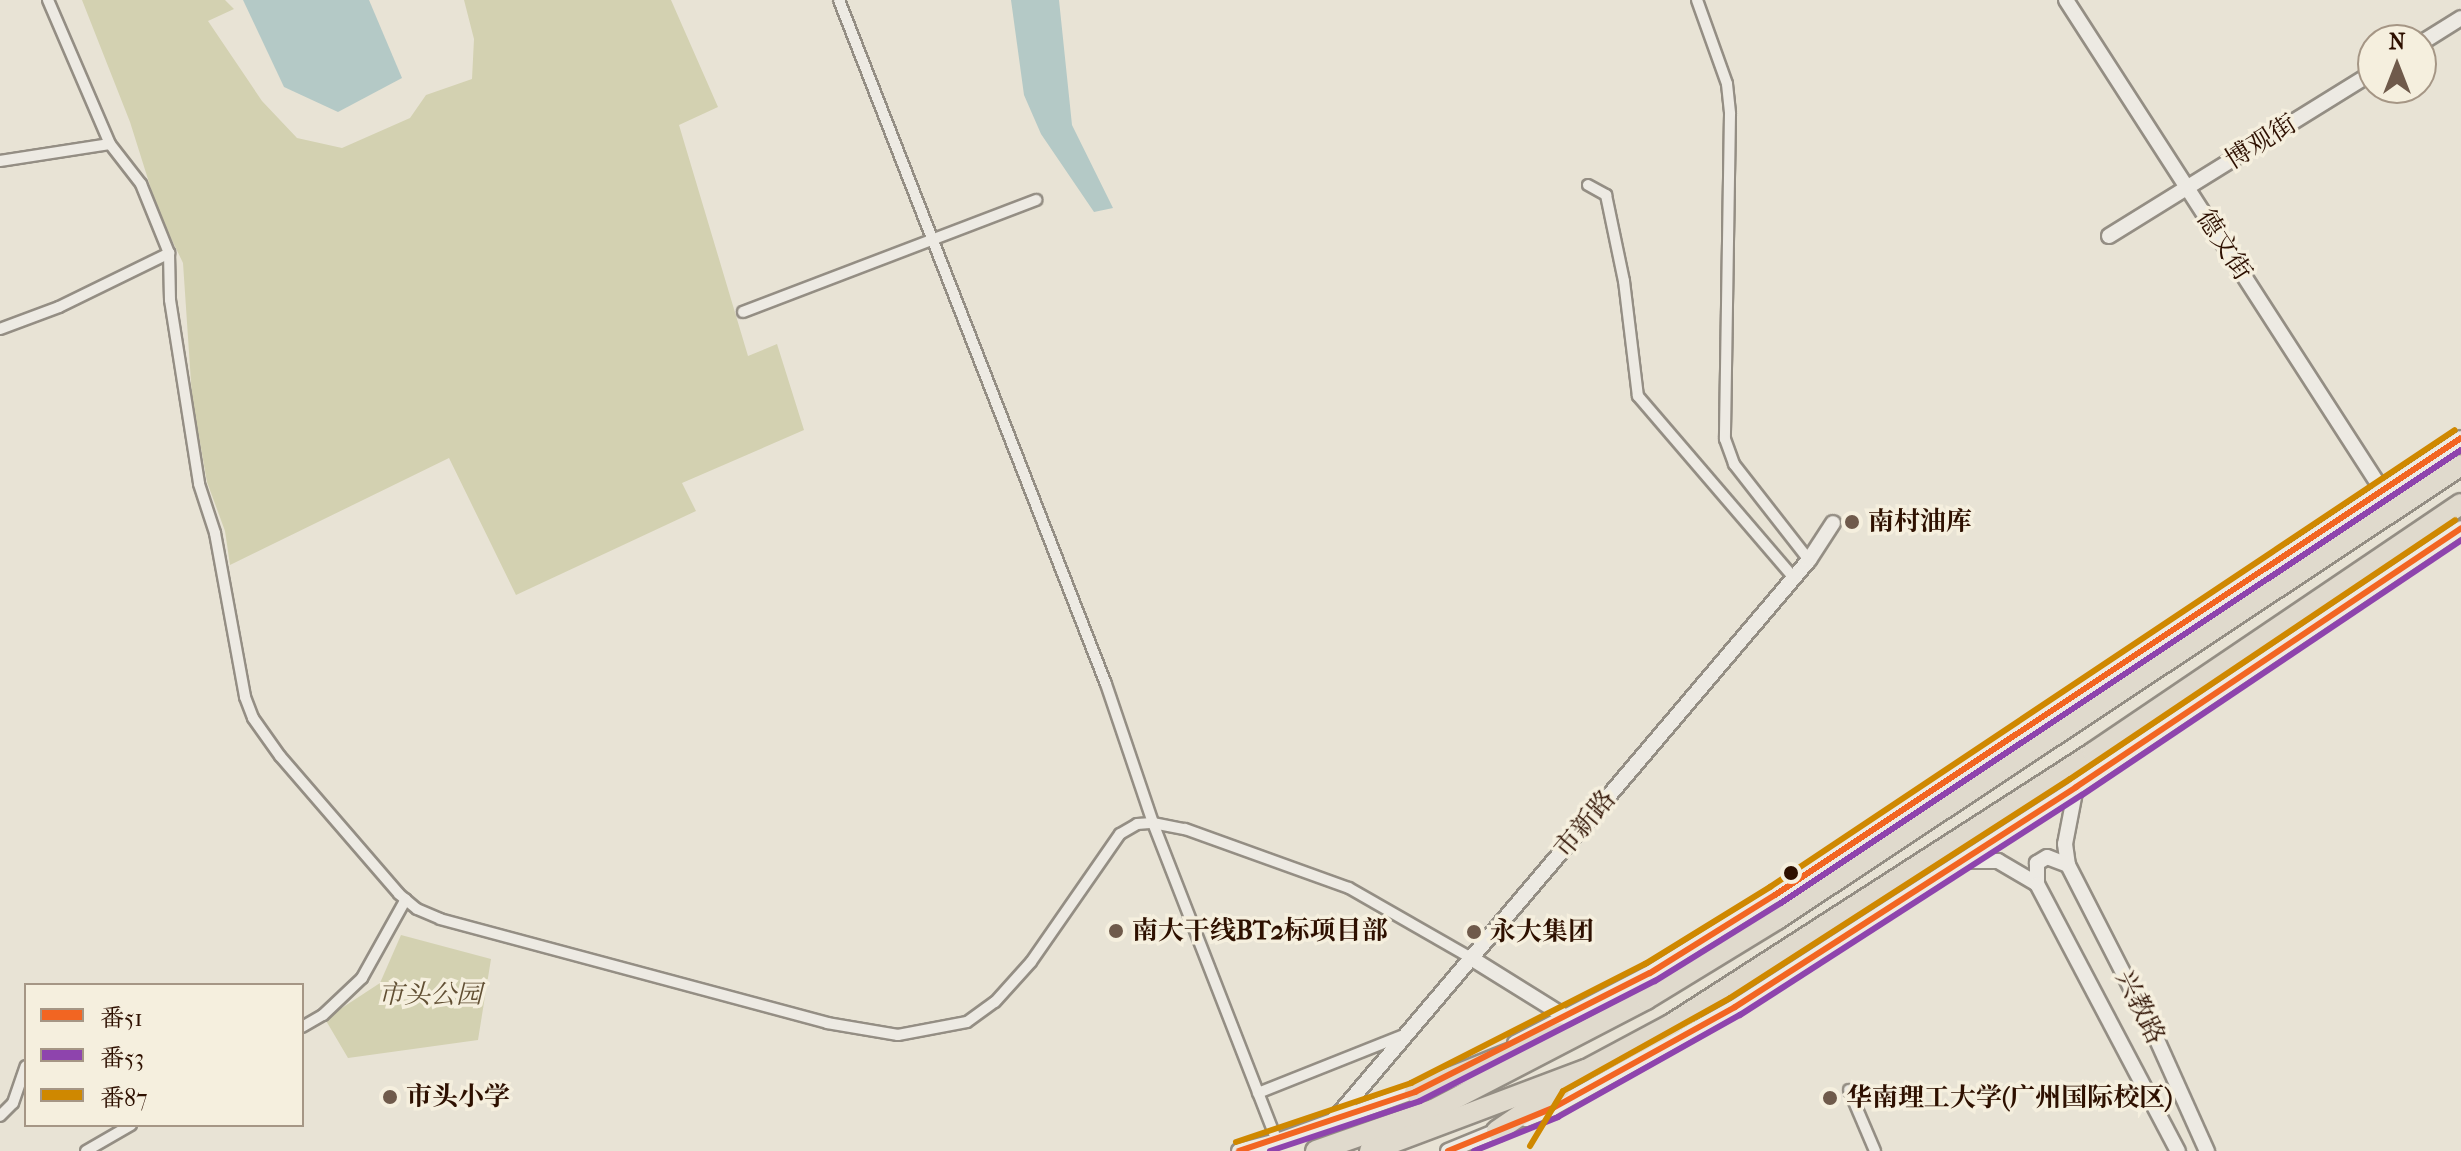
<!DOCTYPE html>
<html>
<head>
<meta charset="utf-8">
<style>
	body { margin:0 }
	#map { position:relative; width:2461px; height:1151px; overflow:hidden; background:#e8e3d5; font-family:"IM FELL French Canon","Noto Serif SC",serif }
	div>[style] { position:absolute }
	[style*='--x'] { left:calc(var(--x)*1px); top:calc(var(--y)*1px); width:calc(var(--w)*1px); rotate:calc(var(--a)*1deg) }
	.green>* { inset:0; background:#d3d1b1 }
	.water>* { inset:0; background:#b4c9c6 }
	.roads { filter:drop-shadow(2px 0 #948e84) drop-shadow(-2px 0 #948e84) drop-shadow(0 2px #948e84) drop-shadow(0 -2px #948e84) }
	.street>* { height:10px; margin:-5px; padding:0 5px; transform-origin:5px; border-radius:5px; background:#edeae3 }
	.secondary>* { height:14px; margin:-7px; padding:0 7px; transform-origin:7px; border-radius:7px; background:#edeae3 }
	.highway>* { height:20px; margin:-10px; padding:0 10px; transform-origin:10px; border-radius:10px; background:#e0dacd }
	.bus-1>* { height:6px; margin:-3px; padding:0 3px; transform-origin:3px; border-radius:3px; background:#f26522 }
	.bus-2>* { height:6px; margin:-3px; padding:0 3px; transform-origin:3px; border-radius:3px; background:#8e44ad }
	.bus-3>* { height:6px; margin:-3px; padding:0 3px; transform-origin:3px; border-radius:3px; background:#cf8800 }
	.dots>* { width:22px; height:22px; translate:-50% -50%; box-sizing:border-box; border:4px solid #f5efde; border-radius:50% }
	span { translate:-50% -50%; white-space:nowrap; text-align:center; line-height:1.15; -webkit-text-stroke:7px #f5efde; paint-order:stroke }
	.street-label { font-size:26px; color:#2e1000 }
	.poi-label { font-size:26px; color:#2e1000; font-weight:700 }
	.left { translate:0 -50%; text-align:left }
	.park-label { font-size:26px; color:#614f33; font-style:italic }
	.legend { position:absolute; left:24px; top:983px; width:280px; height:144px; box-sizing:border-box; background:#f5efde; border:2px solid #a59685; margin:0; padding:10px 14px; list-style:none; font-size:24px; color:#2e1000 }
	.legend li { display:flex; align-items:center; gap:16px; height:40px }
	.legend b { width:40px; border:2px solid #a59685 }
	.north { position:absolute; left:2357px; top:24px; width:80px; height:80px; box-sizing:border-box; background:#f5efde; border:2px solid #a59685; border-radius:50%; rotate:0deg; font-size:22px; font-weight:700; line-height:32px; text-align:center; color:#2e1000 }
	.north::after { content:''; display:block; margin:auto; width:28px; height:36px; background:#6f5a4b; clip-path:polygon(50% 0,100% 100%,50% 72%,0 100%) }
</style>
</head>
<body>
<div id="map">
	<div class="green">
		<i style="clip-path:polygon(82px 0,225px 0,234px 9px,208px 21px,262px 101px,297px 138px,342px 148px,410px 118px,426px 95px,472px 79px,474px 39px,464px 0,671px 0,718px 107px,679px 125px,748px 356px,777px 344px,804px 430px,682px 483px,696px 511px,516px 595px,449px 458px,230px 565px,225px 531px,207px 482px,192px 397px,183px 263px,158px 211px,130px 122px)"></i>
		<i style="clip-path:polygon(401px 935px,491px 959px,478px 1040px,348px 1058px,325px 1019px,380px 983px)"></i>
	</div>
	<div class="water">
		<i style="clip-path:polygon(243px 0,369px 0,402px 78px,338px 112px,284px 87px)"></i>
		<i style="clip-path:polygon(1011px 0,1059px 0,1072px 125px,1113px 208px,1094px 212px,1041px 134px,1024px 95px)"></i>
	</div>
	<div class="roads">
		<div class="street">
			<i style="--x:48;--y:0;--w:157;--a:66.7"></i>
			<i style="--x:110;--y:144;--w:51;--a:52.2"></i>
			<i style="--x:141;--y:184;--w:74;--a:67.9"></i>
			<i style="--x:169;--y:253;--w:47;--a:88.8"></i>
			<i style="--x:170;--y:300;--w:186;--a:81"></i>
			<i style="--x:199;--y:484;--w:52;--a:71.9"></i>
			<i style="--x:215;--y:533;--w:167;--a:79.6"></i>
			<i style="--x:245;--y:697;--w:22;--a:69"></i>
			<i style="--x:253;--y:718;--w:47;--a:54.6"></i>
			<i style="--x:280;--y:756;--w:182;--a:49.2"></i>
			<i style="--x:399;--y:894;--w:23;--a:40"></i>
			<i style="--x:417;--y:909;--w:25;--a:23"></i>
			<i style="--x:440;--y:919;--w:401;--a:15"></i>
			<i style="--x:827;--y:1023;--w:72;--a:9.6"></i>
			<i style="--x:898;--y:1035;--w:70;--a:-10.7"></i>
			<i style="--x:967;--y:1022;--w:34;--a:-36"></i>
			<i style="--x:995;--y:1002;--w:54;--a:-48"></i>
			<i style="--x:1031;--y:962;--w:156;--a:-55.2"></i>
			<i style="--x:1120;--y:834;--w:20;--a:-30"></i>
			<i style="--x:1137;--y:824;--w:16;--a:-4"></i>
			<i style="--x:1153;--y:823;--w:33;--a:11"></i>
			<i style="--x:1185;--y:829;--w:174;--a:19.8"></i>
			<i style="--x:1349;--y:888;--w:141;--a:29.8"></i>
			<i style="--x:839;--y:0;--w:734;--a:68.68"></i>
			<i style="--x:1106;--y:684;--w:147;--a:71.3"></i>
			<i style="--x:1153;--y:823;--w:341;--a:68.7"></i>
			<i style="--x:1697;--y:0;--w:89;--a:70.3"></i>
			<i style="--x:1727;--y:84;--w:30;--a:84"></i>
			<i style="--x:1730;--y:114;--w:325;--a:90.9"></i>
			<i style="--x:1725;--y:439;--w:27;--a:70"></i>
			<i style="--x:1734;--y:464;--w:122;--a:52"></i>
			<i style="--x:0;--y:161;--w:111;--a:-8.8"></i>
			<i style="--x:1588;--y:185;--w:21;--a:29"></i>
			<i style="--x:1606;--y:195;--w:88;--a:78.2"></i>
			<i style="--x:1624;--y:281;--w:116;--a:83.1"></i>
			<i style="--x:1638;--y:396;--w:240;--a:49.4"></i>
			<i style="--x:743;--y:312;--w:314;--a:-20.9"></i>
			<i style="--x:0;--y:329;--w:63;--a:-20.4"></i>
			<i style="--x:59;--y:307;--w:123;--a:-26.1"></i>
			<i style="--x:302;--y:1027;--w:24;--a:-30"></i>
			<i style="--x:323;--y:1015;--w:54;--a:-43.5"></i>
			<i style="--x:362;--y:978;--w:90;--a:-60.9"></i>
			<i style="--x:1849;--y:1090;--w:66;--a:66.9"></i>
			<i style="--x:1258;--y:1093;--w:159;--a:-21.7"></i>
			<i style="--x:0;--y:1116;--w:18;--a:-45"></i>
			<i style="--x:13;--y:1103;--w:39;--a:-71"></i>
			<i style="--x:86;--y:1151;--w:52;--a:-30"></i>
		</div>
		<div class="secondary">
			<i style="--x:2066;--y:0;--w:583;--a:57.18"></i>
			<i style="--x:2421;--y:43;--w:47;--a:-32"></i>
			<i style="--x:2109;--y:236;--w:311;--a:-31.8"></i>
			<i style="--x:2076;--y:787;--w:58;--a:100.9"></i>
			<i style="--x:2065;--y:844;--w:21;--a:82"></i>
			<i style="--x:2068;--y:865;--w:186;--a:62.9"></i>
			<i style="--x:2153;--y:1031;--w:132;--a:65.8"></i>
			<i style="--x:1964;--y:861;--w:34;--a:0"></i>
			<i style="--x:1998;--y:861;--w:45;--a:30.5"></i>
			<i style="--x:2068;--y:865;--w:22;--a:-159"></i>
			<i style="--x:2047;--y:857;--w:12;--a:149"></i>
			<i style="--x:2037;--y:863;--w:21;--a:90"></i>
			<i style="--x:2037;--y:884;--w:302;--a:62.2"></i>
			<i style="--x:1471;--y:958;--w:110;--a:31.9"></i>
			<i style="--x:1515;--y:1043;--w:152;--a:-27.4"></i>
			<i style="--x:1650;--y:973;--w:147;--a:-32"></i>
			<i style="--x:1775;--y:895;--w:824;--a:-33.67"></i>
			<i style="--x:1526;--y:1119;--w:29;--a:-22"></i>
			<i style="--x:1553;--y:1108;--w:208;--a:-29"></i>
			<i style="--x:1735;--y:1007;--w:406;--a:-32.8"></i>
			<i style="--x:2076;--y:787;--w:464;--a:-33.9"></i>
			<i style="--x:1333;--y:1121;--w:736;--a:-49.69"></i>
			<i style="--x:1809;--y:560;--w:44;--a:-57"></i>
			<i style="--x:1239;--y:1151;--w:39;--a:-15"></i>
			<i style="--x:1277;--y:1141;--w:153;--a:-19.9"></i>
			<i style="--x:1448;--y:1151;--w:58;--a:-22.2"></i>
		</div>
		<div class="highway">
			<i style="--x:1415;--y:1092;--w:157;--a:-22"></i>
			<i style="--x:1497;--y:1131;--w:76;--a:-34.3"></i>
			<i style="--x:1316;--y:1151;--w:124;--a:-19.3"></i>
			<i style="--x:1433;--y:1110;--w:240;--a:-27.5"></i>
			<i style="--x:1646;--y:999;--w:153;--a:-31.4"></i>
			<i style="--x:1777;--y:919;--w:821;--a:-33.57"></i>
			<i style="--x:1370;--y:1151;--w:231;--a:-20.6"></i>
			<i style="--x:1586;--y:1070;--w:98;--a:-28.1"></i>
			<i style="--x:1672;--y:1024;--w:501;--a:-32.77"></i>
			<i style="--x:2093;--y:753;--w:444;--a:-34.1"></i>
		</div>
	</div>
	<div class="bus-1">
		<i style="--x:1239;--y:1151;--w:186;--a:-18.5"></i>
		<i style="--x:1415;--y:1092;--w:263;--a:-26.9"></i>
		<i style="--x:1650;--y:973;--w:147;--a:-32"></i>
		<i style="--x:1775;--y:895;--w:824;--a:-33.67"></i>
		<i style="--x:1448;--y:1151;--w:113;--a:-22.3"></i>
		<i style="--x:1553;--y:1108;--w:208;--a:-29"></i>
		<i style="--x:1735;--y:1007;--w:406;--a:-32.8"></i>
		<i style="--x:2076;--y:787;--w:464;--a:-33.9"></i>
	</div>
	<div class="bus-2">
		<i style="--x:1270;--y:1151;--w:158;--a:-18.4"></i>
		<i style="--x:1420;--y:1101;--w:264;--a:-27.1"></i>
		<i style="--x:1655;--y:981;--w:148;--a:-31.8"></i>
		<i style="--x:1781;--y:903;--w:817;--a:-33.67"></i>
		<i style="--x:1474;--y:1151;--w:91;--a:-22"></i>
		<i style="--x:1558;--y:1117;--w:209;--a:-29.3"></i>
		<i style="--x:1740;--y:1015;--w:407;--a:-32.8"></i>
		<i style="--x:2082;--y:795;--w:457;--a:-33.9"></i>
	</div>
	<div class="bus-3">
		<i style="--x:1236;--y:1142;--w:185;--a:-18.6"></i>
		<i style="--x:1411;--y:1083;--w:263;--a:-27"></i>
		<i style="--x:1645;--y:964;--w:147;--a:-31.6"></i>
		<i style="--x:1770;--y:887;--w:823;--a:-33.71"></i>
		<i style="--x:1530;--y:1146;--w:64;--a:-59"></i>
		<i style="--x:1563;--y:1091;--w:191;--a:-29.1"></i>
		<i style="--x:1730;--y:998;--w:404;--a:-32.8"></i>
		<i style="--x:2070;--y:779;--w:464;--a:-33.9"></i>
	</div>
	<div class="dots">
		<i style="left:1852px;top:522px;background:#6f5a4b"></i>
		<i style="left:1791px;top:873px;background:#2e1000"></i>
		<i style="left:1116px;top:931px;background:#6f5a4b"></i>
		<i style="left:1474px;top:932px;background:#6f5a4b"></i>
		<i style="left:390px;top:1097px;background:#6f5a4b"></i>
		<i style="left:1830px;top:1098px;background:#6f5a4b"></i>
	</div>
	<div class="street-label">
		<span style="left:2261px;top:142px;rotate:-32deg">博观街</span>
		<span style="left:2224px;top:245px;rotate:57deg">德文街</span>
		<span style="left:1585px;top:824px;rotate:-50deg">市新路</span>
		<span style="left:2140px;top:1007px;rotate:64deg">兴教路</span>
	</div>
	<div class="poi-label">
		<span class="left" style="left:1868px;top:522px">南村油库</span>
		<span class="left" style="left:1132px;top:931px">南大干线BT2标项目部</span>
		<span class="left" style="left:1490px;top:932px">永大集团</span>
		<span class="left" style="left:406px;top:1097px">市头小学</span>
		<span class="left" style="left:1846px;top:1098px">华南理工大学(广州国际校区)</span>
	</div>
	<div class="park-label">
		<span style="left:430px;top:995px">市头公园</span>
	</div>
	<ul class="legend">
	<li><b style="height:10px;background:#f26522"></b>番51</li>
	<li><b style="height:10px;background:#8e44ad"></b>番53</li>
	<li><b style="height:10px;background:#cf8800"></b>番87</li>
	</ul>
	<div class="north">N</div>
</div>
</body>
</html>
